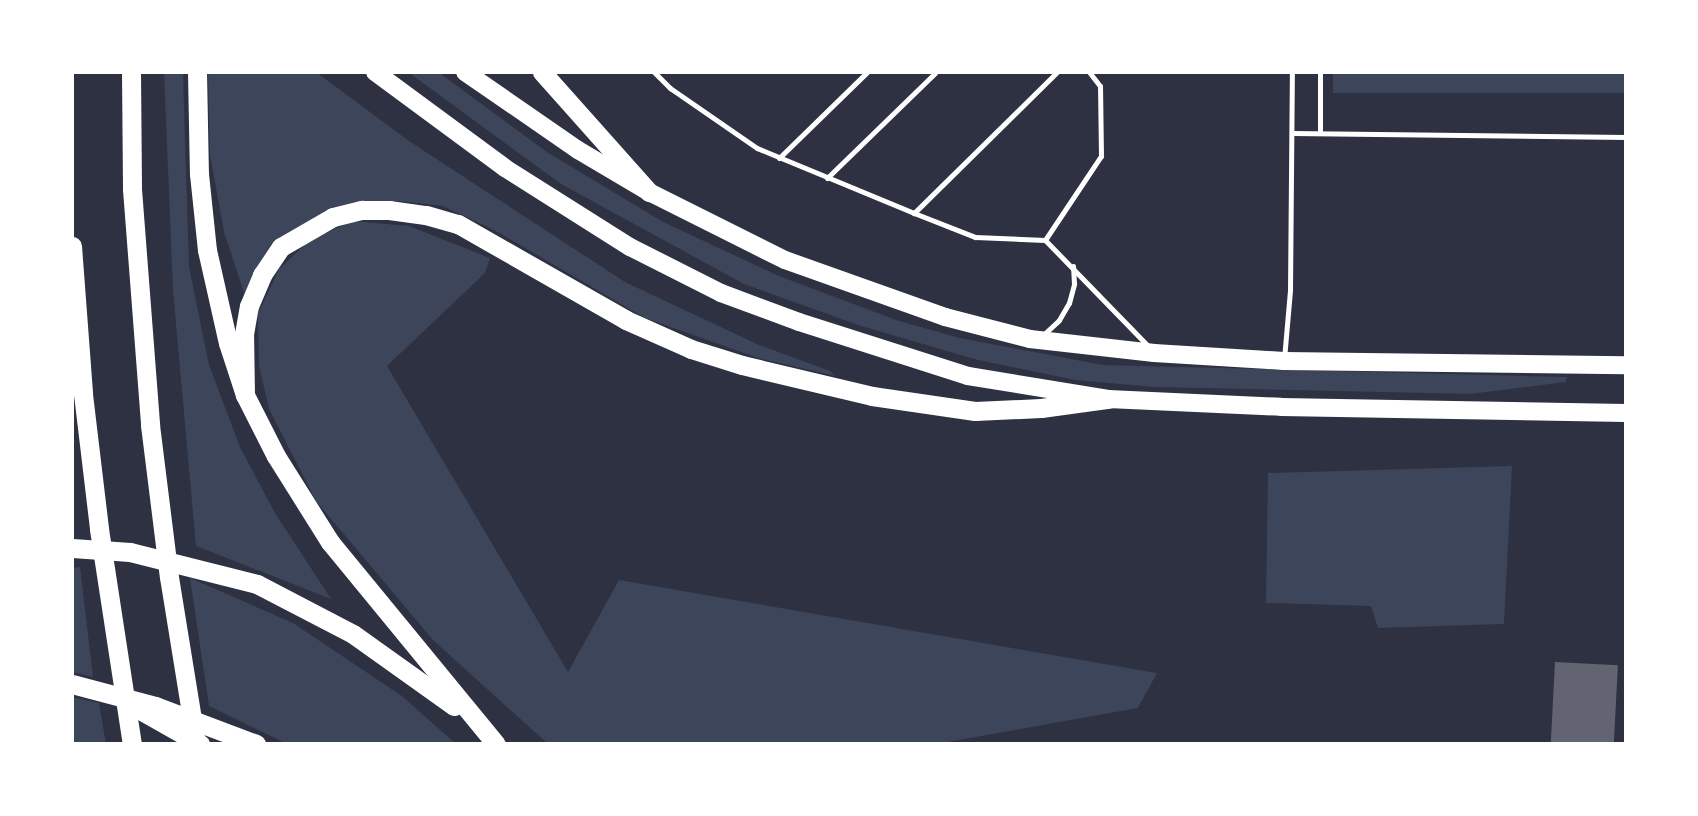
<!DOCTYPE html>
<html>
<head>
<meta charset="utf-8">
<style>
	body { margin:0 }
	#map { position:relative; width:1698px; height:816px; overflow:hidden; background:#2d3142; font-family:"Nunito Sans",sans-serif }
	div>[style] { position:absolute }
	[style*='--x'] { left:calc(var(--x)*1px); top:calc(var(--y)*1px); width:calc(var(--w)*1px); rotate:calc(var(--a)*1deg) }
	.green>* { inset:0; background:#3c4559; transform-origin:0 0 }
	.building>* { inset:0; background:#626471; transform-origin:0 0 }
	.service>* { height:5px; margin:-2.5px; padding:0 2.5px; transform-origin:2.5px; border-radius:2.5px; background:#fff }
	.primary>* { height:18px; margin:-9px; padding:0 9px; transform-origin:9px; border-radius:9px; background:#fff }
	.trunk>* { height:19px; margin:-9.5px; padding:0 9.5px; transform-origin:9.5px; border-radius:9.5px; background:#fff }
	span { translate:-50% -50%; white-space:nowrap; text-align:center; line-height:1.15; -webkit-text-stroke:5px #fff; paint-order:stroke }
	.frame { position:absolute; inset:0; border:74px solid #fff; pointer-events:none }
</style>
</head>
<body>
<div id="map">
	<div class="green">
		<i style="clip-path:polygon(164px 72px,183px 72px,189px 267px,209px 365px,240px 447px,275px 513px,331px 599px,196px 546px,173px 291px)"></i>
		<i style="clip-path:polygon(208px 72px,316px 72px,409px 141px,625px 282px,759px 345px,830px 371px,836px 376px,758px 358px,645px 318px,496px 231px,443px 206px,398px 201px,359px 203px,314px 220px,245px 296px,224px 232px,210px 155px)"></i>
		<i style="clip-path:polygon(408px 72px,438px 72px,547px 152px,663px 222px,779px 276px,899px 321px,960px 338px,1103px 365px,1567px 377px,1566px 382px,1470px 394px,1154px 387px,1075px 380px,974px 359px,858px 325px,744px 284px,561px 184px)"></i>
		<i style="left:1333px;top:72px;width:293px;height:21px"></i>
		<i style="clip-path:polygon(353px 221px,409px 226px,490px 258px,485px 273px,387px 366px,568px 672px,619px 580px,1157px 673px,1138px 708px,936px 744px,548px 744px,433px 640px,316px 501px,269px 409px,259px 366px,258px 314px,279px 269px,310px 240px)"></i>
		<i style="clip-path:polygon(1512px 466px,1504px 624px,1378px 628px,1371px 606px,1266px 603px,1268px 473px)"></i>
		<i style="clip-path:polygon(80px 567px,93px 677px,72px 672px,72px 568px)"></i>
		<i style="clip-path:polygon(190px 578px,293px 623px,402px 696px,456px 744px,287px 744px,209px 706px)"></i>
		<i style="clip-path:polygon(72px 697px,99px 703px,106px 744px,72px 744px)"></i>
	</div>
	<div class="building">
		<i style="left:1555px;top:662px;width:63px;height:82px;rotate:3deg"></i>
	</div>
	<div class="service">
		<i style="--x:654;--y:72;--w:23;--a:45"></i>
		<i style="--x:670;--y:88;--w:106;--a:34.6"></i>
		<i style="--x:757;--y:148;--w:170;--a:22.5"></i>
		<i style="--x:1057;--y:72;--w:201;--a:135.4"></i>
		<i style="--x:914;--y:213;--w:66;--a:21.5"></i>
		<i style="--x:975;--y:237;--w:70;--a:2.5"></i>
		<i style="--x:1045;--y:240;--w:151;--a:45.8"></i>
		<i style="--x:1320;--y:132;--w:60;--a:-90"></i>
		<i style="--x:1292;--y:133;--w:334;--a:0.7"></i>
		<i style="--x:779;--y:158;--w:123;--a:-44.3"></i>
		<i style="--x:827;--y:178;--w:151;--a:-44.2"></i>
		<i style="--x:1045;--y:240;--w:101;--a:-56.3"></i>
		<i style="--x:1101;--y:156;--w:70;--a:-90.8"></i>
		<i style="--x:1100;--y:86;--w:18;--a:-128"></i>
		<i style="--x:1042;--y:336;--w:23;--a:-43"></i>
		<i style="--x:1059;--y:320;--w:20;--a:-60"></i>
		<i style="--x:1069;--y:303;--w:20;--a:-75"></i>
		<i style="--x:1074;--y:284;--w:18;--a:-93"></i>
		<i style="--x:1284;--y:359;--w:69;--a:-85"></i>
		<i style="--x:1290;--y:290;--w:218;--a:-89.5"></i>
	</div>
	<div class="primary">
		<i style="--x:375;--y:72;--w:162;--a:36.4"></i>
		<i style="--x:505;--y:168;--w:148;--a:32.3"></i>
		<i style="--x:630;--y:247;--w:102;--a:26.8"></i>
		<i style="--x:721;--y:293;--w:83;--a:20.4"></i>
		<i style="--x:799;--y:322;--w:177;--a:17.7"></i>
		<i style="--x:968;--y:376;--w:142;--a:9.3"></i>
		<i style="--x:1108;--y:399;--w:173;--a:2.6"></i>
		<i style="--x:1281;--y:407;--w:345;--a:1"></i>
		<i style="--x:465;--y:72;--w:137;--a:34.6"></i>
		<i style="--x:578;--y:150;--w:82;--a:30.6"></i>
		<i style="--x:649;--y:192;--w:152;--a:26.6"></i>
		<i style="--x:785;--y:260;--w:170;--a:19.6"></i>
		<i style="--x:945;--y:317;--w:88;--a:14.5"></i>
		<i style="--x:1030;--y:339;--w:125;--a:6.4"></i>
		<i style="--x:1154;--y:353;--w:130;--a:3.5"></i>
		<i style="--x:1284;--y:361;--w:342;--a:0.7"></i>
	</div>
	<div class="trunk">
		<i style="--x:131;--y:72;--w:117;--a:89.5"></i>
		<i style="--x:132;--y:189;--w:237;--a:85.6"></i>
		<i style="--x:150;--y:425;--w:153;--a:82.9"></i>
		<i style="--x:169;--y:577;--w:169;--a:80.8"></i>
		<i style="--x:197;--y:72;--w:102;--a:88.9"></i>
		<i style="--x:199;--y:174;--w:76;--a:84"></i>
		<i style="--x:207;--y:250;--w:95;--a:77.3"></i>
		<i style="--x:228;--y:343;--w:55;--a:71.9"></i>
		<i style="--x:245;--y:395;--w:68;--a:63.1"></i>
		<i style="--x:276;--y:456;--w:102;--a:57.9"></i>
		<i style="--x:330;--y:542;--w:261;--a:50.6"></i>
		<i style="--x:542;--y:72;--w:161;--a:48.3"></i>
		<i style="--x:72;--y:246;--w:148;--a:85.7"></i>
		<i style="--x:83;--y:394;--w:136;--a:83.2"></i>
		<i style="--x:99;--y:529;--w:218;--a:81.3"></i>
		<i style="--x:245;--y:395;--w:61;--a:-90.9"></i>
		<i style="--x:244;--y:334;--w:28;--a:-80"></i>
		<i style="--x:249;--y:306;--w:34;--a:-67"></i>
		<i style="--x:262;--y:275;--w:34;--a:-56"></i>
		<i style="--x:281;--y:247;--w:60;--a:-30"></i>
		<i style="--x:333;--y:217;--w:30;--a:-14"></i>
		<i style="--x:362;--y:210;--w:27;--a:0"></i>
		<i style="--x:389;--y:210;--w:37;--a:8"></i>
		<i style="--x:426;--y:215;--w:33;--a:16"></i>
		<i style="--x:458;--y:224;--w:193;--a:29.7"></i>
		<i style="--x:626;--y:320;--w:71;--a:24"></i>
		<i style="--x:691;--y:349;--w:53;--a:17.4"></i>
		<i style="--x:742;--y:365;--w:134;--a:13.4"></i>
		<i style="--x:872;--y:396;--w:104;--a:8.3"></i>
		<i style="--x:975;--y:411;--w:66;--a:-2.6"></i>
		<i style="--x:1041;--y:408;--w:68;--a:-7.7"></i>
		<i style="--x:72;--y:548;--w:58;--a:3.9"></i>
		<i style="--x:130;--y:552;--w:131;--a:14.1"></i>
		<i style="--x:257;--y:584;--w:108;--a:27.5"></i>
		<i style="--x:353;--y:634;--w:124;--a:35.5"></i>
		<i style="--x:72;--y:684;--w:86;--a:14.8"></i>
		<i style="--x:155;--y:706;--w:108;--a:20.6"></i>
		<i style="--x:140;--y:710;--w:69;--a:29.5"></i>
	</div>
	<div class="frame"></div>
</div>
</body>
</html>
